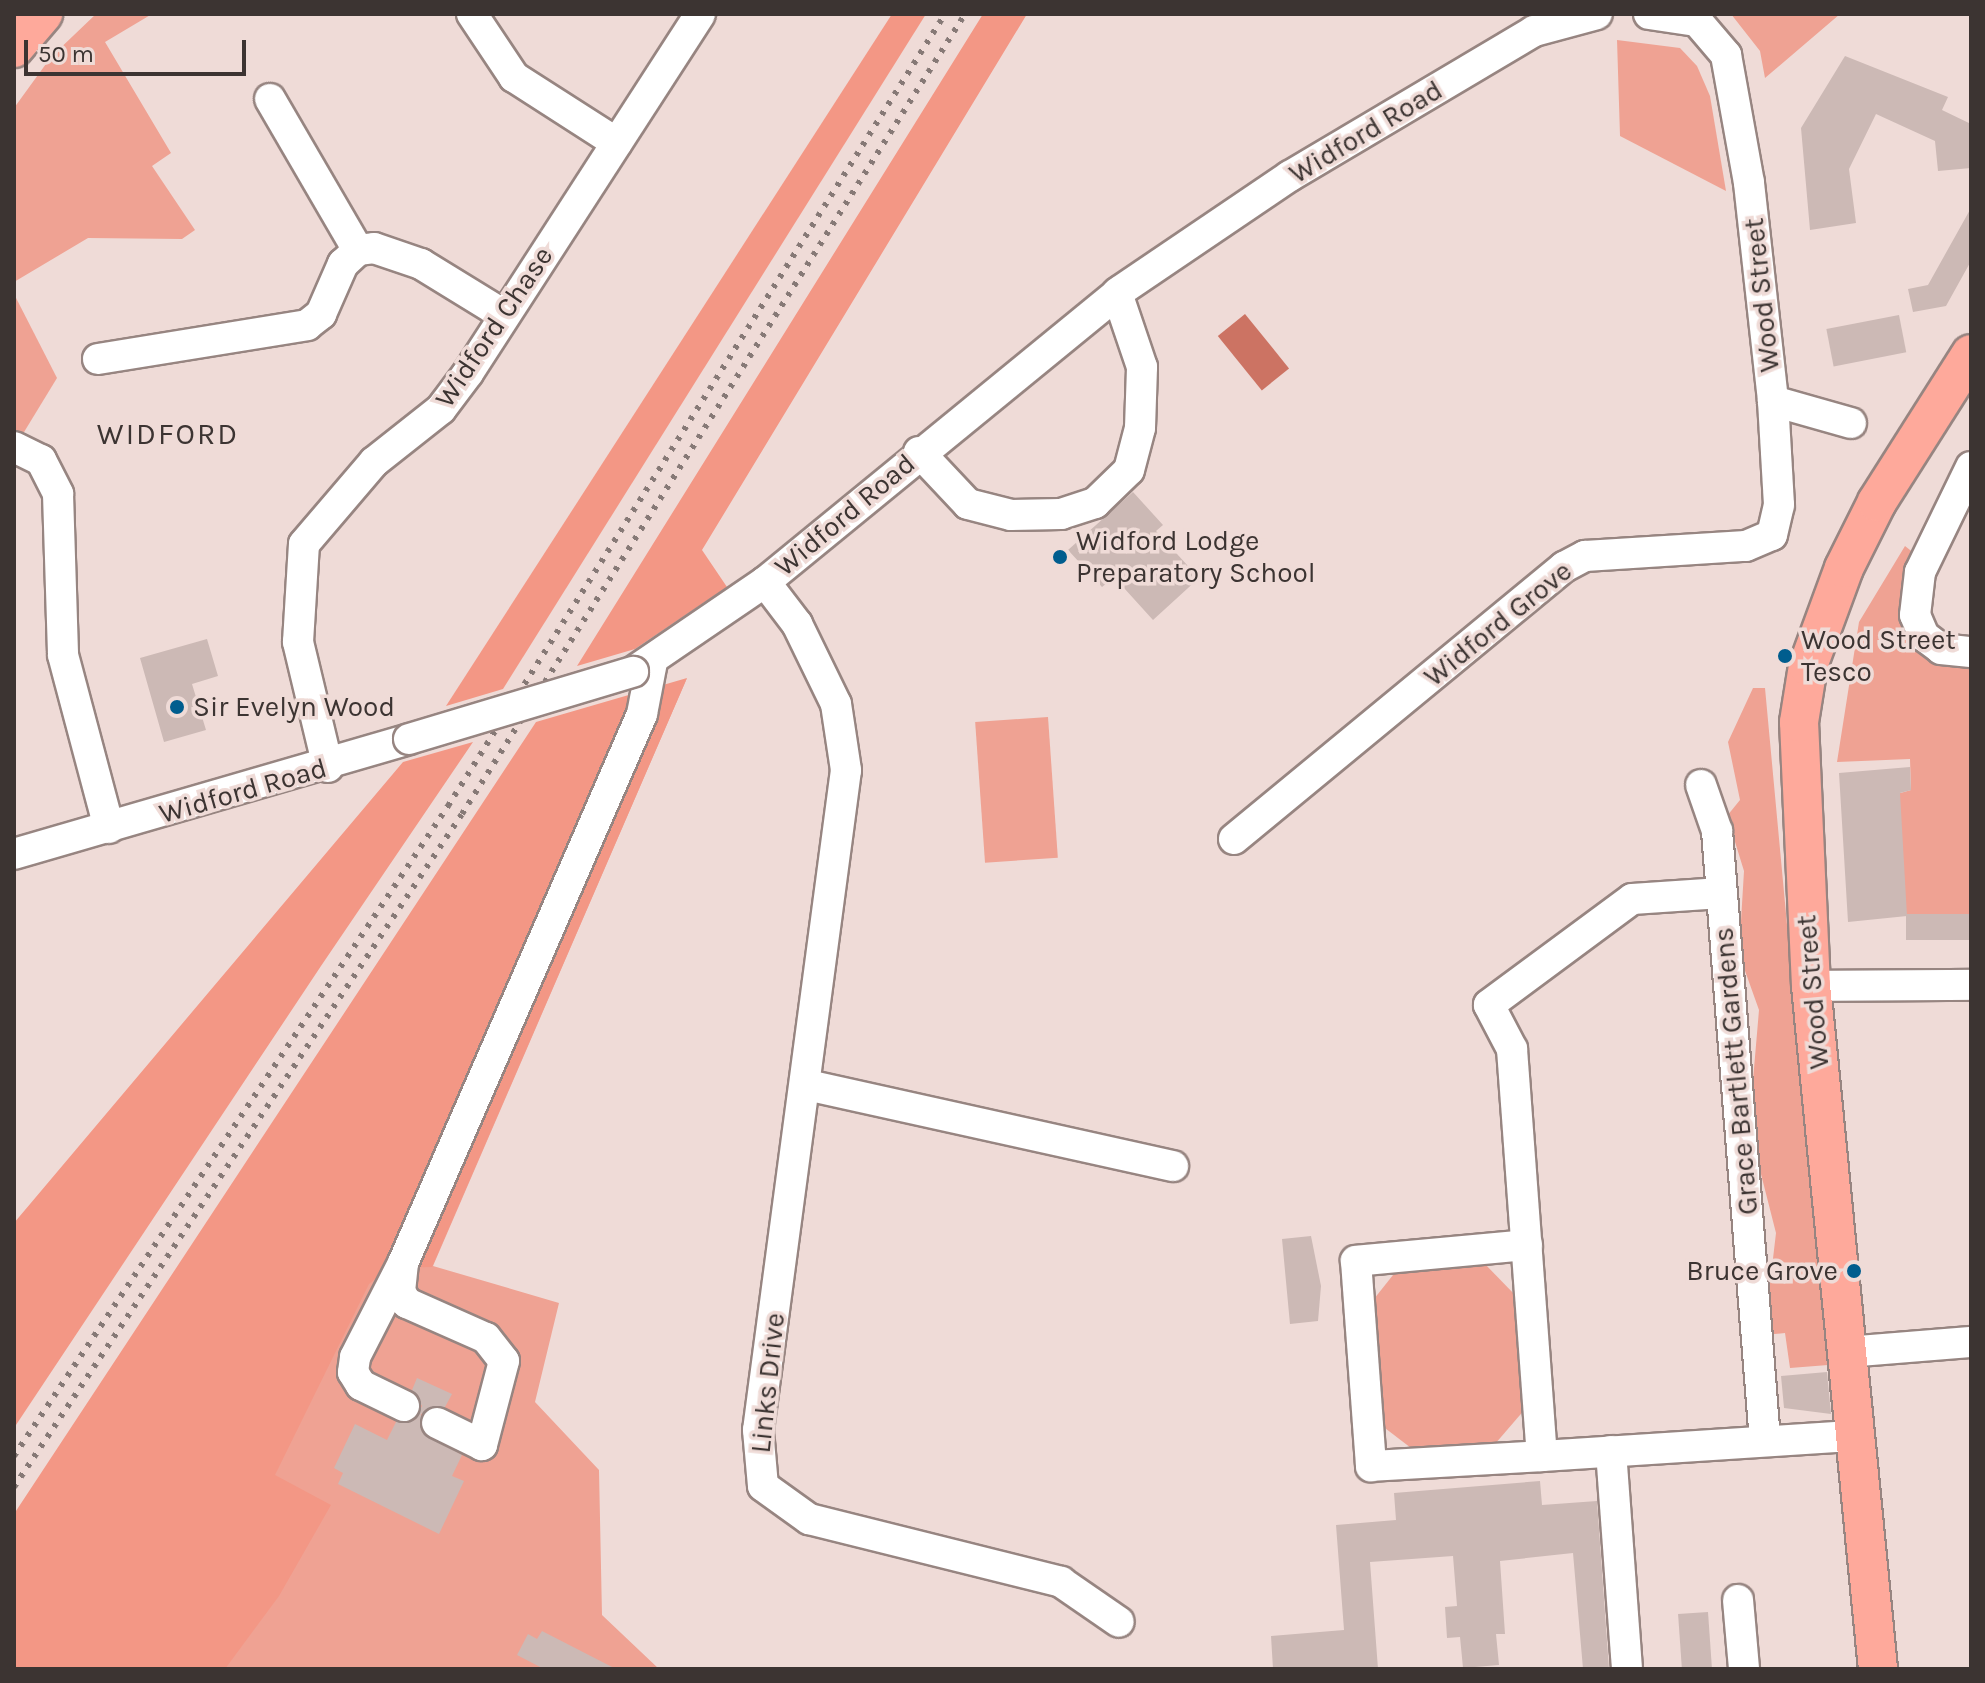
<!DOCTYPE html>
<html>
<head>
<meta charset="utf-8">
<style>
	body { margin:0 }
	#map { position:relative; width:1985px; height:1683px; overflow:hidden; background:#efdbd7; font-family:Karla,sans-serif }
	div>[style] { position:absolute }
	[style*='--x'] { left:calc(var(--x)*1px); top:calc(var(--y)*1px); width:calc(var(--w)*1px); rotate:calc(var(--a)*1deg) }
	.green>* { inset:0; background:#efa293; transform-origin:0 0 }
	.forest>* { inset:0; background:#f39785 }
	.water>* { inset:0; background:#cc7363; transform-origin:0 0 }
	.building>* { inset:0; background:#ccb9b5; transform-origin:0 0 }
	.roads { filter:drop-shadow(2px 0 #978581) drop-shadow(-2px 0 #978581) drop-shadow(0 2px #978581) drop-shadow(0 -2px #978581) }
	.minor>* { height:30px; margin:-15px; padding:0 15px; transform-origin:15px; border-radius:15px; background:#fff }
	.major>* { height:38px; margin:-19px; padding:0 19px; transform-origin:19px; border-radius:19px; background:#fea99b }
	.rail>* { height:6px; margin-top:-3px; transform-origin:0; background:repeating-linear-gradient(90deg,#867976 0 4px,transparent 0 12px) }
	.bridges { filter:drop-shadow(2px 0 #978581) drop-shadow(-2px 0 #978581) drop-shadow(0 2px #978581) drop-shadow(0 -2px #978581) }
	.minor-bridge>* { height:30px; margin:-15px; padding:0 15px; transform-origin:15px; border-radius:15px; background:#fff }
	.dots>* { width:22px; height:22px; translate:-50% -50%; box-sizing:border-box; border:4px solid #efdbd7; border-radius:50% }
	span { translate:-50% -50%; white-space:nowrap; text-align:center; line-height:1.15; -webkit-text-stroke:7px #efdbd7; paint-order:stroke }
	.street-label { font-size:28px; color:#3c3432 }
	.poi-label { font-size:28px; color:#3c3432 }
	.left { translate:0 -50%; text-align:left }
	.right { translate:-100% -50%; text-align:right }
	.neighbourhood-label { font-size:30px; color:#3c3432; letter-spacing:2px }
	.frame { position:absolute; inset:0; border:16px solid #3c3432; pointer-events:none }
	.scale { position:absolute; left:24px; top:40px; width:222px; height:36px; box-sizing:border-box; border:4px solid #3c3432; border-top:0; padding-left:10px; font-size:24px; line-height:28px; white-space:nowrap; color:#3c3432; -webkit-text-stroke:6px #efdbd7; paint-order:stroke }
</style>
</head>
<body>
<div id="map">
	<div class="green">
		<i style="clip-path:polygon(96px 14px,152px 14px,105px 42px,171px 153px,152px 166px,195px 230px,182px 239px,88px 238px,14px 282px,14px 108px,51px 57px)"></i>
		<i style="clip-path:polygon(1731px 14px,1840px 14px,1765px 78px,1760px 51px)"></i>
		<i style="clip-path:polygon(1617px 40px,1680px 48px,1697px 66px,1710px 96px,1726px 191px,1620px 136px)"></i>
		<i style="clip-path:polygon(14px 294px,57px 378px,21px 437px,14px 437px)"></i>
		<i style="clip-path:polygon(1905px 546px,1915px 554px,1905px 594px,1941px 649px,1971px 670px,1971px 914px,1906px 916px,1897px 794px,1911px 790px,1910px 759px,1837px 762px,1859px 622px)"></i>
		<i style="clip-path:polygon(687px 678px,433px 1266px,559px 1303px,535px 1402px,599px 1470px,602px 1615px,659px 1669px,14px 1669px)"></i>
		<i style="clip-path:polygon(1753px 688px,1765px 688px,1828px 1365px,1790px 1368px,1785px 1333px,1764px 1335px,1776px 1233px,1749px 1127px,1759px 1010px,1739px 954px,1744px 871px,1727px 816px,1740px 800px,1728px 742px)"></i>
		<i style="left:1048px;top:717px;width:141px;height:73px;rotate:86deg"></i>
		<i style="clip-path:polygon(1483px 1262px,1517px 1297px,1526px 1408px,1495px 1444px,1415px 1451px,1377px 1422px,1370px 1304px,1397px 1270px)"></i>
	</div>
	<div class="forest">
		<i style="clip-path:polygon(892px 14px,926px 14px,503px 689px,446px 706px)"></i>
		<i style="clip-path:polygon(983px 14px,1027px 14px,702px 550px,727px 587px,635px 649px,577px 666px)"></i>
		<i style="clip-path:polygon(687px 678px,432px 1267px,388px 1268px,369px 1284px,275px 1475px,331px 1505px,279px 1596px,225px 1669px,14px 1669px,14px 1514px,536px 722px)"></i>
		<i style="clip-path:polygon(473px 742px,321px 966px,14px 1428px,14px 1223px,403px 762px)"></i>
	</div>
	<div class="water">
		<i style="left:1245px;top:314px;width:70px;height:35px;rotate:51deg"></i>
	</div>
	<div class="building">
		<i style="clip-path:polygon(1845px 56px,1948px 97px,1942px 110px,1971px 124px,1971px 168px,1938px 171px,1935px 141px,1876px 114px,1849px 169px,1856px 223px,1810px 230px,1801px 128px)"></i>
		<i style="clip-path:polygon(1971px 208px,1971px 261px,1946px 306px,1913px 312px,1908px 289px,1928px 285px)"></i>
		<i style="left:1899px;top:315px;width:38px;height:74px;rotate:79deg"></i>
		<i style="clip-path:polygon(1133px 492px,1163px 525px,1156px 531px,1199px 578px,1153px 620px,1114px 577px,1102px 587px,1068px 550px)"></i>
		<i style="clip-path:polygon(207px 639px,218px 676px,192px 684px,206px 730px,164px 742px,140px 658px)"></i>
		<i style="clip-path:polygon(1910px 767px,1911px 790px,1900px 793px,1907px 916px,1848px 922px,1839px 773px)"></i>
		<i style="left:1971px;top:914px;width:26px;height:65px;rotate:90deg"></i>
		<i style="clip-path:polygon(1311px 1236px,1321px 1286px,1318px 1321px,1290px 1324px,1282px 1239px)"></i>
		<i style="clip-path:polygon(1827px 1372px,1831px 1414px,1784px 1408px,1781px 1376px)"></i>
		<i style="clip-path:polygon(417px 1378px,452px 1394px,445px 1407px,421px 1414px,422px 1432px,462px 1455px,452px 1476px,464px 1481px,439px 1534px,338px 1484px,343px 1473px,334px 1468px,355px 1424px,387px 1440px,396px 1422px,415px 1420px,422px 1406px,412px 1390px)"></i>
		<i style="clip-path:polygon(1540px 1481px,1542px 1505px,1597px 1501px,1609px 1669px,1583px 1669px,1573px 1553px,1500px 1561px,1505px 1634px,1496px 1634px,1499px 1665px,1463px 1668px,1460px 1637px,1447px 1638px,1445px 1607px,1457px 1606px,1453px 1556px,1370px 1562px,1378px 1669px,1273px 1669px,1271px 1636px,1344px 1630px,1336px 1525px,1396px 1520px,1394px 1493px)"></i>
		<i style="left:1708px;top:1612px;width:57px;height:30px;rotate:86deg"></i>
		<i style="clip-path:polygon(542px 1631px,616px 1669px,544px 1669px,517px 1655px,528px 1634px,537px 1639px)"></i>
	</div>
	<div class="roads">
		<div class="minor">
			<i style="--x:472;--y:14;--w:76;--a:56.3"></i>
			<i style="--x:514;--y:77;--w:122;--a:32.7"></i>
			<i style="--x:1649;--y:14;--w:49;--a:8.3"></i>
			<i style="--x:1697;--y:21;--w:45;--a:49.5"></i>
			<i style="--x:1726;--y:55;--w:130;--a:79.8"></i>
			<i style="--x:1749;--y:183;--w:219;--a:83.7"></i>
			<i style="--x:1773;--y:401;--w:81;--a:15.8"></i>
			<i style="--x:270;--y:99;--w:175;--a:59.8"></i>
			<i style="--x:98;--y:359;--w:212;--a:-9.2"></i>
			<i style="--x:307;--y:325;--w:18;--a:-38"></i>
			<i style="--x:321;--y:314;--w:55;--a:-66.3"></i>
			<i style="--x:343;--y:264;--w:21;--a:-43"></i>
			<i style="--x:358;--y:250;--w:16;--a:-7"></i>
			<i style="--x:374;--y:248;--w:50;--a:18.8"></i>
			<i style="--x:421;--y:264;--w:97;--a:31.6"></i>
			<i style="--x:14;--y:447;--w:30;--a:26"></i>
			<i style="--x:41;--y:460;--w:38;--a:63"></i>
			<i style="--x:58;--y:494;--w:161;--a:88.2"></i>
			<i style="--x:63;--y:655;--w:179;--a:75.1"></i>
			<i style="--x:919;--y:452;--w:71;--a:46.7"></i>
			<i style="--x:968;--y:504;--w:44;--a:14.3"></i>
			<i style="--x:1011;--y:515;--w:50;--a:-1.1"></i>
			<i style="--x:1061;--y:514;--w:36;--a:-18"></i>
			<i style="--x:1095;--y:503;--w:47;--a:-44.1"></i>
			<i style="--x:1129;--y:470;--w:43;--a:-75.3"></i>
			<i style="--x:1140;--y:428;--w:61;--a:-88.1"></i>
			<i style="--x:1142;--y:367;--w:78;--a:-108.7"></i>
			<i style="--x:1971;--y:467;--w:117;--a:115.9"></i>
			<i style="--x:1920;--y:572;--w:43;--a:96.6"></i>
			<i style="--x:1915;--y:615;--w:23;--a:67"></i>
			<i style="--x:1924;--y:636;--w:21;--a:37"></i>
			<i style="--x:1941;--y:649;--w:30;--a:6"></i>
			<i style="--x:765;--y:582;--w:53;--a:52.7"></i>
			<i style="--x:797;--y:624;--w:89;--a:64"></i>
			<i style="--x:836;--y:704;--w:67;--a:81.4"></i>
			<i style="--x:846;--y:770;--w:666;--a:97.59"></i>
			<i style="--x:758;--y:1430;--w:56;--a:84.9"></i>
			<i style="--x:763;--y:1486;--w:57;--a:35.7"></i>
			<i style="--x:809;--y:1519;--w:260;--a:14"></i>
			<i style="--x:1061;--y:1582;--w:70;--a:34.6"></i>
			<i style="--x:633;--y:672;--w:160;--a:-34.3"></i>
			<i style="--x:765;--y:582;--w:459;--a:-39.3"></i>
			<i style="--x:1120;--y:291;--w:205;--a:-34.1"></i>
			<i style="--x:1290;--y:176;--w:284;--a:-30.7"></i>
			<i style="--x:1534;--y:31;--w:65;--a:-15.1"></i>
			<i style="--x:328;--y:767;--w:129;--a:-103.5"></i>
			<i style="--x:298;--y:642;--w:98;--a:-86.5"></i>
			<i style="--x:304;--y:544;--w:108;--a:-49.5"></i>
			<i style="--x:374;--y:462;--w:85;--a:-38.3"></i>
			<i style="--x:441;--y:409;--w:45;--a:-53.1"></i>
			<i style="--x:468;--y:373;--w:427;--a:-57.1"></i>
			<i style="--x:1701;--y:785;--w:49;--a:70.8"></i>
			<i style="--x:1717;--y:831;--w:612;--a:85.5"></i>
			<i style="--x:1234;--y:839;--w:428;--a:-39.5"></i>
			<i style="--x:1564;--y:567;--w:24;--a:-28"></i>
			<i style="--x:1585;--y:556;--w:161;--a:-3.6"></i>
			<i style="--x:1746;--y:546;--w:28;--a:-23"></i>
			<i style="--x:1772;--y:535;--w:31;--a:-77"></i>
			<i style="--x:1779;--y:505;--w:104;--a:-93.3"></i>
			<i style="--x:14;--y:854;--w:411;--a:-16.2"></i>
			<i style="--x:1721;--y:893;--w:89;--a:176.1"></i>
			<i style="--x:1632;--y:899;--w:178;--a:143.5"></i>
			<i style="--x:1489;--y:1005;--w:50;--a:62.4"></i>
			<i style="--x:1512;--y:1049;--w:408;--a:85.8"></i>
			<i style="--x:1542;--y:1456;--w:314;--a:-3.7"></i>
			<i style="--x:1811;--y:986;--w:160;--a:-0.4"></i>
			<i style="--x:807;--y:1085;--w:375;--a:12.5"></i>
			<i style="--x:1527;--y:1245;--w:172;--a:174.7"></i>
			<i style="--x:1356;--y:1261;--w:206;--a:85.8"></i>
			<i style="--x:1371;--y:1466;--w:171;--a:-3.3"></i>
			<i style="--x:403;--y:1263;--w:29;--a:96"></i>
			<i style="--x:400;--y:1292;--w:13;--a:58"></i>
			<i style="--x:407;--y:1303;--w:86;--a:23.9"></i>
			<i style="--x:486;--y:1338;--w:29;--a:52"></i>
			<i style="--x:504;--y:1361;--w:87;--a:104.7"></i>
			<i style="--x:482;--y:1445;--w:50;--a:-153.9"></i>
			<i style="--x:1846;--y:1352;--w:125;--a:-4.6"></i>
			<i style="--x:404;--y:1406;--w:48;--a:-154"></i>
			<i style="--x:361;--y:1385;--w:15;--a:-122"></i>
			<i style="--x:353;--y:1372;--w:15;--a:-82"></i>
			<i style="--x:355;--y:1357;--w:106;--a:-62.9"></i>
			<i style="--x:403;--y:1263;--w:599;--a:-66.47"></i>
			<i style="--x:642;--y:714;--w:53;--a:-79.1"></i>
			<i style="--x:1611;--y:1451;--w:219;--a:85.8"></i>
			<i style="--x:1738;--y:1600;--w:69;--a:85"></i>
		</div>
		<div class="major">
			<i style="--x:14;--y:48;--w:45;--a:-49.5"></i>
			<i style="--x:1878;--y:1669;--w:686;--a:-95.6"></i>
			<i style="--x:1811;--y:986;--w:264;--a:-92.6"></i>
			<i style="--x:1799;--y:722;--w:57;--a:-80.9"></i>
			<i style="--x:1808;--y:666;--w:104;--a:-69.8"></i>
			<i style="--x:1844;--y:568;--w:74;--a:-63.4"></i>
			<i style="--x:1877;--y:502;--w:175;--a:-57.6"></i>
		</div>
	</div>
	<div class="rail">
		<i style="--x:14;--y:1456;--w:782;--a:-56.27"></i>
		<i style="--x:448;--y:806;--w:935;--a:-57.89"></i>
		<i style="--x:14;--y:1487;--w:808;--a:-56.35"></i>
		<i style="--x:462;--y:814;--w:945;--a:-57.84"></i>
	</div>
	<div class="bridges">
		<div class="minor-bridge">
			<i style="--x:409;--y:739;--w:234;--a:-16.7"></i>
		</div>
	</div>
	<div class="dots">
		<i style="left:1060px;top:557px;background:#005d8e"></i>
		<i style="left:1785px;top:656px;background:#005d8e"></i>
		<i style="left:177px;top:707px;background:#005d8e"></i>
		<i style="left:1854px;top:1271px;background:#005d8e"></i>
	</div>
	<div class="street-label">
		<span style="left:1366px;top:132px;rotate:-31deg">Widford Road</span>
		<span style="left:1762px;top:295px;rotate:-96deg">Wood Street</span>
		<span style="left:494px;top:327px;rotate:-56deg">Widford Chase</span>
		<span style="left:845px;top:515px;rotate:-40deg">Widford Road</span>
		<span style="left:1498px;top:624px;rotate:-39deg">Widford Grove</span>
		<span style="left:243px;top:791px;rotate:-16deg">Widford Road</span>
		<span style="left:1813px;top:992px;rotate:-95deg">Wood Street</span>
		<span style="left:1736px;top:1071px;rotate:-95deg">Grace Bartlett Gardens</span>
		<span style="left:768px;top:1383px;rotate:-84deg">Links Drive</span>
	</div>
	<div class="poi-label">
		<span class="left" style="left:1076px;top:557px">Widford Lodge<br>Preparatory School</span>
		<span class="left" style="left:1801px;top:656px">Wood Street<br>Tesco</span>
		<span class="left" style="left:193px;top:707px">Sir Evelyn Wood</span>
		<span class="right" style="left:1838px;top:1271px">Bruce Grove</span>
	</div>
	<div class="neighbourhood-label">
		<span style="left:168px;top:434px">WIDFORD</span>
	</div>
	<div class="frame"></div>
	<div class="scale">50 m</div>
</div>
</body>
</html>
